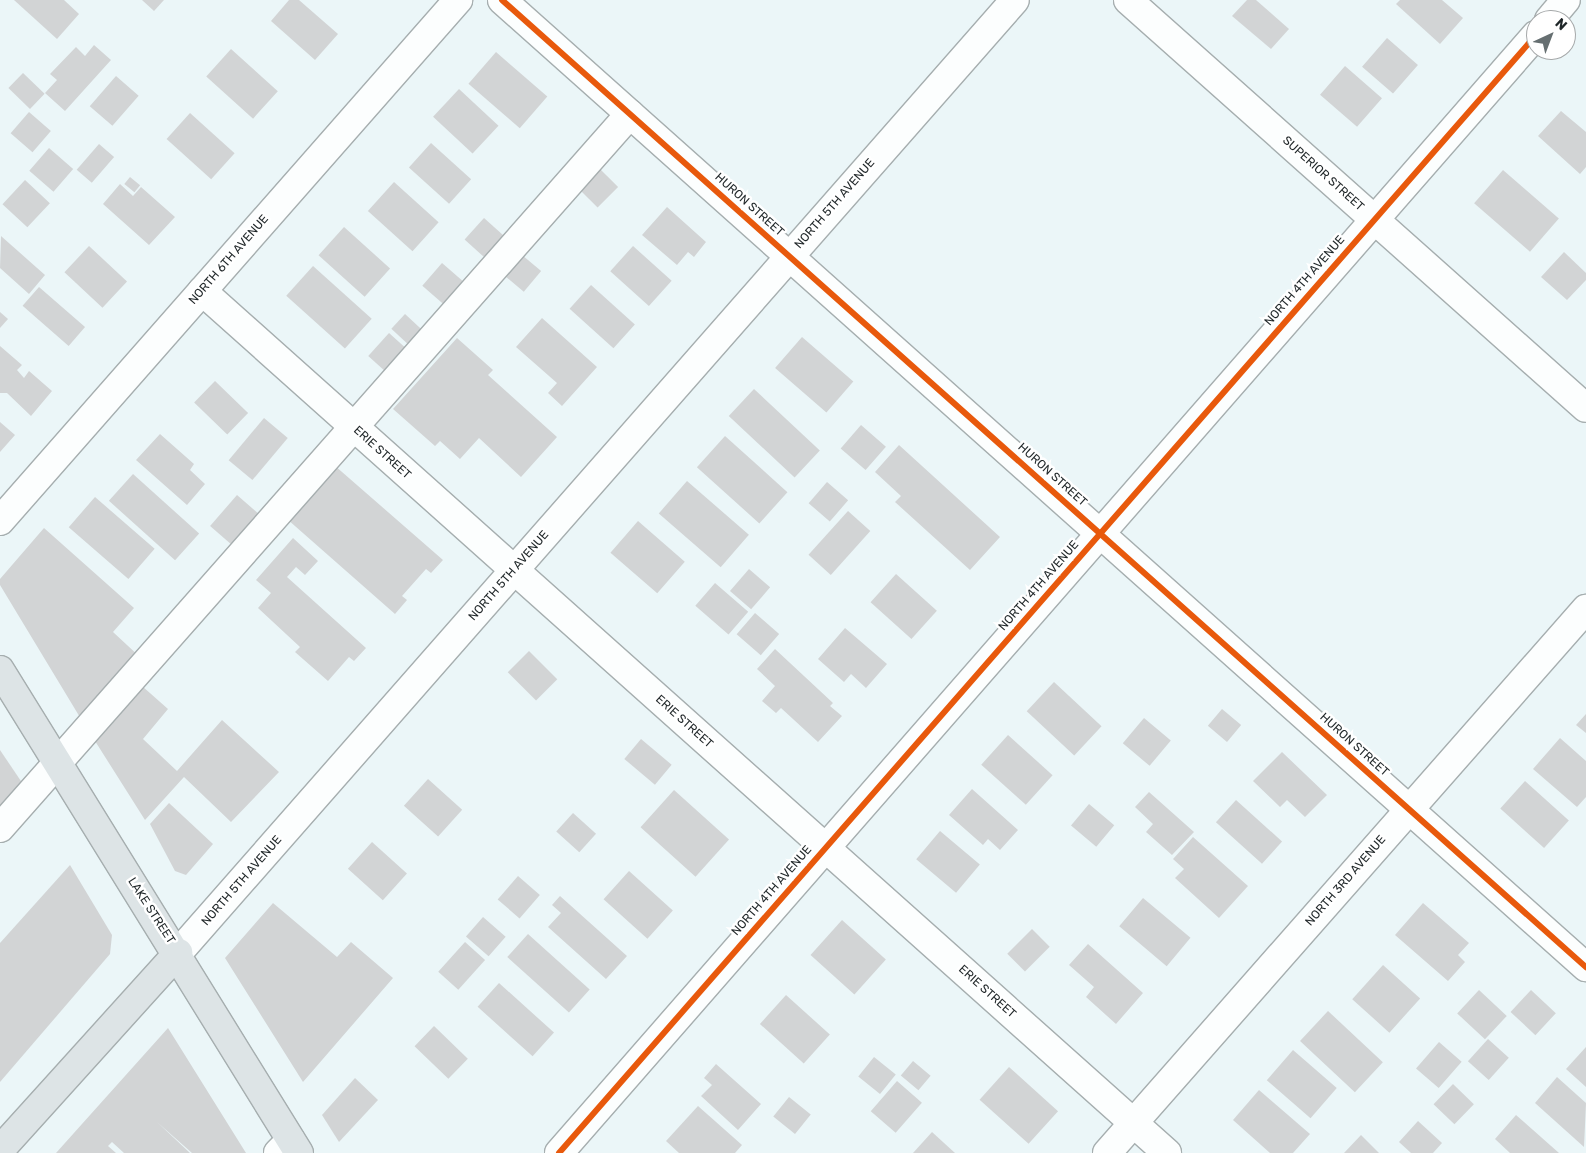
<!DOCTYPE html>
<html>
<head>
<meta charset="utf-8">
<style>
	body { margin:0 }
	#map { position:relative; width:1586px; height:1153px; overflow:hidden; background:#ebf6f8; font-family:Rubik,sans-serif }
	div>[style] { position:absolute }
	[style*='--x'] { left:calc(var(--x)*1px); top:calc(var(--y)*1px); width:calc(var(--w)*1px); rotate:calc(var(--a)*1deg) }
	.building>* { inset:0; background:#d2d4d5; transform-origin:0 0 }
	.roads { filter:drop-shadow(1px 0 #a6aeaf) drop-shadow(-1px 0 #a6aeaf) drop-shadow(0 1px #a6aeaf) drop-shadow(0 -1px #a6aeaf) }
	.minor>* { height:28px; margin:-14px; padding:0 14px; transform-origin:14px; border-radius:14px; background:#fcfefe }
	.major>* { height:28px; margin:-14px; padding:0 14px; transform-origin:14px; border-radius:14px; background:#dde4e6 }
	.cycleway>* { height:6px; margin:-3px; padding:0 3px; transform-origin:3px; border-radius:3px; background:#e8590c }
	span { translate:-50% -50%; white-space:nowrap; text-align:center; line-height:1.15; -webkit-text-stroke:5px #fff; paint-order:stroke }
	.street-label { font-size:12px; color:#1f2628 }
	.north { position:absolute; left:1526px; top:10px; width:50px; height:50px; box-sizing:border-box; background:#fff; border:1px solid #a5a8a9; border-radius:50%; rotate:43deg; font-size:14px; font-weight:700; line-height:20px; text-align:center; color:#1f2628 }
	.north::after { content:''; display:block; margin:auto; width:18px; height:22px; background:#666f71; clip-path:polygon(50% 0,100% 100%,50% 72%,0 100%) }
</style>
</head>
<body>
<div id="map">
	<div class="building">
		<i style="clip-path:polygon(14px 0,64px 0,79px 14px,57px 39px)"></i>
		<i style="clip-path:polygon(142px 0,164px 0,154px 11px)"></i>
		<i style="clip-path:polygon(289px 0,299px 0,338px 34px,315px 60px,271px 21px)"></i>
		<i style="clip-path:polygon(1247px 0,1256px 0,1289px 29px,1271px 49px,1232px 16px)"></i>
		<i style="clip-path:polygon(1400px 0,1442px 0,1463px 18px,1440px 44px,1396px 4px)"></i>
		<i style="left:1387px;top:38px;width:41px;height:38px;rotate:41deg"></i>
		<i style="clip-path:polygon(94px 45px,111px 60px,65px 111px,45px 93px,57px 80px,50px 74px,76px 47px,85px 56px)"></i>
		<i style="left:231px;top:49px;width:63px;height:37px;rotate:42deg"></i>
		<i style="left:496px;top:52px;width:68px;height:42px;rotate:41deg"></i>
		<i style="left:1345px;top:66px;width:49px;height:38px;rotate:41deg"></i>
		<i style="left:23px;top:73px;width:30px;height:21px;rotate:44deg"></i>
		<i style="left:116px;top:76px;width:30px;height:40px;rotate:41deg"></i>
		<i style="left:459px;top:89px;width:54px;height:38px;rotate:43deg"></i>
		<i style="clip-path:polygon(1561px 111px,1586px 132px,1586px 167px,1580px 174px,1538px 136px)"></i>
		<i style="left:29px;top:112px;width:29px;height:28px;rotate:41deg"></i>
		<i style="left:190px;top:113px;width:60px;height:35px;rotate:42deg"></i>
		<i style="left:431px;top:143px;width:54px;height:33px;rotate:42deg"></i>
		<i style="left:99px;top:144px;width:20px;height:34px;rotate:41deg"></i>
		<i style="left:49px;top:148px;width:32px;height:30px;rotate:41deg"></i>
		<i style="left:599px;top:168px;width:27px;height:29px;rotate:45deg"></i>
		<i style="left:1503px;top:170px;width:74px;height:44px;rotate:41deg"></i>
		<i style="left:130px;top:177px;width:13px;height:9px;rotate:39deg"></i>
		<i style="left:25px;top:180px;width:34px;height:33px;rotate:43deg"></i>
		<i style="left:394px;top:182px;width:60px;height:39px;rotate:42deg"></i>
		<i style="clip-path:polygon(120px 184px,133px 196px,141px 187px,175px 217px,149px 245px,103px 204px)"></i>
		<i style="clip-path:polygon(667px 207px,706px 242px,694px 257px,688px 252px,677px 265px,642px 235px)"></i>
		<i style="left:484px;top:218px;width:27px;height:29px;rotate:42deg"></i>
		<i style="left:344px;top:227px;width:62px;height:38px;rotate:42deg"></i>
		<i style="clip-path:polygon(1px 236px,45px 275px,29px 294px,0 268px)"></i>
		<i style="left:89px;top:246px;width:52px;height:36px;rotate:43deg"></i>
		<i style="left:633px;top:246px;width:52px;height:34px;rotate:42deg"></i>
		<i style="clip-path:polygon(1564px 252px,1586px 273px,1586px 280px,1567px 300px,1541px 277px)"></i>
		<i style="left:522px;top:255px;width:25px;height:27px;rotate:40deg"></i>
		<i style="left:442px;top:263px;width:29px;height:30px;rotate:41deg"></i>
		<i style="left:313px;top:266px;width:79px;height:40px;rotate:42deg"></i>
		<i style="left:591px;top:285px;width:59px;height:32px;rotate:42deg"></i>
		<i style="left:39px;top:287px;width:61px;height:25px;rotate:41deg"></i>
		<i style="clip-path:polygon(0 312px,8px 319px,0 328px)"></i>
		<i style="left:405px;top:314px;width:25px;height:20px;rotate:43deg"></i>
		<i style="clip-path:polygon(542px 318px,597px 367px,562px 406px,548px 393px,557px 383px,516px 347px)"></i>
		<i style="left:389px;top:333px;width:28px;height:31px;rotate:42deg"></i>
		<i style="left:802px;top:337px;width:68px;height:41px;rotate:41deg"></i>
		<i style="clip-path:polygon(457px 338px,493px 370px,488px 375px,557px 437px,521px 477px,479px 438px,460px 459px,440px 441px,435px 446px,393px 409px)"></i>
		<i style="clip-path:polygon(0 346px,22px 365px,17px 370px,24px 378px,29px 371px,52px 391px,31px 416px,7px 393px,0 393px)"></i>
		<i style="left:215px;top:381px;width:46px;height:30px;rotate:44deg"></i>
		<i style="left:754px;top:389px;width:90px;height:37px;rotate:43deg"></i>
		<i style="left:264px;top:418px;width:31px;height:55px;rotate:40deg"></i>
		<i style="clip-path:polygon(0 422px,15px 435px,0 452px)"></i>
		<i style="left:861px;top:425px;width:33px;height:31px;rotate:41deg"></i>
		<i style="clip-path:polygon(160px 434px,194px 464px,190px 470px,205px 484px,187px 505px,136px 460px)"></i>
		<i style="left:725px;top:436px;width:84px;height:42px;rotate:42deg"></i>
		<i style="clip-path:polygon(899px 445px,1000px 537px,970px 570px,895px 502px,901px 496px,875px 472px)"></i>
		<i style="clip-path:polygon(334px 465px,443px 560px,431px 573px,426px 569px,402px 596px,407px 600px,395px 614px,287px 519px)"></i>
		<i style="left:133px;top:474px;width:89px;height:36px;rotate:42deg"></i>
		<i style="left:687px;top:481px;width:82px;height:43px;rotate:41deg"></i>
		<i style="left:827px;top:482px;width:28px;height:28px;rotate:41deg"></i>
		<i style="left:237px;top:495px;width:32px;height:41px;rotate:41deg"></i>
		<i style="left:95px;top:497px;width:79px;height:40px;rotate:41deg"></i>
		<i style="left:848px;top:511px;width:30px;height:59px;rotate:42deg"></i>
		<i style="left:638px;top:521px;width:62px;height:42px;rotate:41deg"></i>
		<i style="clip-path:polygon(44px 528px,134px 608px,113px 632px,141px 658px,81px 719px,0 585px,0 579px)"></i>
		<i style="clip-path:polygon(293px 538px,318px 561px,305px 575px,296px 567px,287px 577px,366px 648px,354px 661px,349px 657px,328px 681px,295px 652px,300px 647px,258px 608px,271px 593px,256px 580px)"></i>
		<i style="left:749px;top:569px;width:28px;height:29px;rotate:41deg"></i>
		<i style="left:896px;top:574px;width:55px;height:38px;rotate:42deg"></i>
		<i style="left:715px;top:583px;width:44px;height:30px;rotate:41deg"></i>
		<i style="left:755px;top:613px;width:32px;height:28px;rotate:41deg"></i>
		<i style="clip-path:polygon(845px 628px,887px 664px,866px 688px,851px 674px,844px 682px,818px 659px)"></i>
		<i style="clip-path:polygon(775px 649px,833px 703px,830px 706px,842px 716px,818px 742px,781px 708px,776px 713px,762px 701px,775px 686px,757px 669px)"></i>
		<i style="left:529px;top:651px;width:40px;height:30px;rotate:45deg"></i>
		<i style="left:1054px;top:682px;width:65px;height:40px;rotate:43deg"></i>
		<i style="clip-path:polygon(142px 686px,168px 709px,143px 739px,177px 771px,222px 720px,279px 772px,231px 822px,184px 777px,145px 820px,95px 741px)"></i>
		<i style="left:1222px;top:709px;width:25px;height:22px;rotate:40deg"></i>
		<i style="clip-path:polygon(1586px 714px,1586px 733px,1576px 725px)"></i>
		<i style="left:1144px;top:718px;width:35px;height:33px;rotate:40deg"></i>
		<i style="left:1008px;top:735px;width:60px;height:40px;rotate:42deg"></i>
		<i style="clip-path:polygon(1560px 738px,1586px 761px,1586px 797px,1577px 807px,1533px 769px)"></i>
		<i style="left:641px;top:739px;width:40px;height:26px;rotate:40deg"></i>
		<i style="clip-path:polygon(0 750px,27px 790px,0 820px)"></i>
		<i style="clip-path:polygon(1282px 752px,1327px 795px,1305px 817px,1287px 800px,1280px 807px,1253px 781px)"></i>
		<i style="left:428px;top:779px;width:46px;height:36px;rotate:42deg"></i>
		<i style="left:1525px;top:781px;width:59px;height:37px;rotate:42deg"></i>
		<i style="clip-path:polygon(972px 789px,1018px 830px,1000px 850px,988px 839px,983px 845px,949px 815px)"></i>
		<i style="left:674px;top:790px;width:74px;height:50px;rotate:42deg"></i>
		<i style="clip-path:polygon(1149px 792px,1194px 832px,1172px 855px,1146px 832px,1153px 824px,1135px 807px)"></i>
		<i style="left:1236px;top:800px;width:62px;height:30px;rotate:42deg"></i>
		<i style="clip-path:polygon(169px 803px,213px 844px,186px 875px,175px 871px,150px 824px)"></i>
		<i style="left:1089px;top:804px;width:33px;height:28px;rotate:40deg"></i>
		<i style="left:573px;top:813px;width:31px;height:25px;rotate:42deg"></i>
		<i style="left:940px;top:831px;width:52px;height:37px;rotate:40deg"></i>
		<i style="clip-path:polygon(1193px 837px,1248px 886px,1219px 918px,1175px 878px,1184px 869px,1173px 859px)"></i>
		<i style="left:372px;top:842px;width:47px;height:36px;rotate:42deg"></i>
		<i style="clip-path:polygon(70px 865px,112px 935px,110px 954px,0 1082px,0 943px)"></i>
		<i style="left:629px;top:871px;width:59px;height:38px;rotate:42deg"></i>
		<i style="left:518px;top:876px;width:29px;height:31px;rotate:41deg"></i>
		<i style="clip-path:polygon(560px 896px,627px 956px,606px 979px,548px 927px,561px 913px,552px 905px)"></i>
		<i style="left:1143px;top:898px;width:62px;height:37px;rotate:40deg"></i>
		<i style="clip-path:polygon(273px 903px,337px 957px,351px 942px,393px 978px,303px 1082px,225px 958px)"></i>
		<i style="clip-path:polygon(1423px 903px,1469px 943px,1458px 955px,1465px 962px,1448px 981px,1395px 935px)"></i>
		<i style="left:483px;top:917px;width:30px;height:26px;rotate:41deg"></i>
		<i style="left:842px;top:920px;width:59px;height:47px;rotate:42deg"></i>
		<i style="left:1032px;top:929px;width:25px;height:35px;rotate:45deg"></i>
		<i style="left:528px;top:934px;width:83px;height:31px;rotate:42deg"></i>
		<i style="left:465px;top:942px;width:27px;height:40px;rotate:42deg"></i>
		<i style="clip-path:polygon(1088px 944px,1143px 993px,1116px 1024px,1086px 997px,1094px 987px,1069px 965px)"></i>
		<i style="left:1383px;top:965px;width:50px;height:46px;rotate:42deg"></i>
		<i style="left:499px;top:983px;width:74px;height:32px;rotate:42deg"></i>
		<i style="left:1479px;top:990px;width:38px;height:32px;rotate:43deg"></i>
		<i style="left:1531px;top:990px;width:34px;height:30px;rotate:43deg"></i>
		<i style="left:786px;top:995px;width:59px;height:39px;rotate:42deg"></i>
		<i style="left:1328px;top:1011px;width:75px;height:41px;rotate:43deg"></i>
		<i style="left:434px;top:1026px;width:47px;height:28px;rotate:44deg"></i>
		<i style="clip-path:polygon(168px 1028px,246px 1153px,192px 1153px,157px 1122px,190px 1153px,124px 1153px,112px 1142px,108px 1146px,116px 1153px,56px 1153px)"></i>
		<i style="left:1488px;top:1039px;width:28px;height:30px;rotate:42deg"></i>
		<i style="left:1439px;top:1042px;width:30px;height:35px;rotate:41deg"></i>
		<i style="clip-path:polygon(1586px 1047px,1586px 1087px,1566px 1069px)"></i>
		<i style="left:1293px;top:1050px;width:58px;height:40px;rotate:41deg"></i>
		<i style="left:874px;top:1057px;width:28px;height:25px;rotate:39deg"></i>
		<i style="left:913px;top:1061px;width:23px;height:19px;rotate:40deg"></i>
		<i style="clip-path:polygon(716px 1064px,761px 1104px,738px 1130px,701px 1096px,712px 1085px,704px 1078px)"></i>
		<i style="left:1009px;top:1067px;width:66px;height:44px;rotate:42deg"></i>
		<i style="clip-path:polygon(1557px 1077px,1586px 1103px,1584px 1147px,1535px 1103px)"></i>
		<i style="clip-path:polygon(355px 1078px,378px 1100px,339px 1142px,322px 1115px)"></i>
		<i style="left:897px;top:1081px;width:33px;height:40px;rotate:41deg"></i>
		<i style="left:1453px;top:1084px;width:29px;height:28px;rotate:44deg"></i>
		<i style="clip-path:polygon(1259px 1090px,1310px 1134px,1293px 1153px,1270px 1153px,1233px 1120px)"></i>
		<i style="left:789px;top:1097px;width:28px;height:25px;rotate:39deg"></i>
		<i style="clip-path:polygon(698px 1106px,742px 1145px,735px 1153px,679px 1153px,666px 1141px)"></i>
		<i style="clip-path:polygon(1516px 1115px,1559px 1153px,1510px 1153px,1495px 1139px)"></i>
		<i style="clip-path:polygon(1418px 1121px,1442px 1143px,1433px 1153px,1411px 1153px,1399px 1142px)"></i>
		<i style="clip-path:polygon(932px 1132px,955px 1153px,913px 1153px)"></i>
		<i style="clip-path:polygon(1361px 1135px,1379px 1153px,1344px 1153px)"></i>
	</div>
	<div class="roads">
		<div class="minor">
			<i style="--x:502;--y:0;--w:1453;--a:41.74"></i>
			<i style="--x:1128;--y:0;--w:613;--a:41.7"></i>
			<i style="--x:1549;--y:20;--w:26;--a:-50"></i>
			<i style="--x:202;--y:291;--w:1294;--a:41.77"></i>
			<i style="--x:0;--y:521;--w:694;--a:-48.68"></i>
			<i style="--x:0;--y:828;--w:952;--a:-48.58"></i>
			<i style="--x:178;--y:953;--w:1268;--a:-48.71"></i>
			<i style="--x:278;--y:1153;--w:18;--a:-45"></i>
			<i style="--x:559;--y:1153;--w:1485;--a:-48.85"></i>
			<i style="--x:1107;--y:1153;--w:725;--a:-48.64"></i>
		</div>
		<div class="major">
			<i style="--x:0;--y:670;--w:568;--a:58.24"></i>
			<i style="--x:0;--y:1150;--w:266;--a:-47.9"></i>
		</div>
	</div>
	<div class="cycleway">
		<i style="--x:502;--y:0;--w:1453;--a:41.74"></i>
		<i style="--x:559;--y:1153;--w:1485;--a:-48.85"></i>
	</div>
	<div class="street-label">
		<span style="left:1323px;top:174px;rotate:42deg">SUPERIOR STREET</span>
		<span style="left:835px;top:204px;rotate:-49deg">NORTH 5TH AVENUE</span>
		<span style="left:749px;top:205px;rotate:42deg">HURON STREET</span>
		<span style="left:229px;top:260px;rotate:-49deg">NORTH 6TH AVENUE</span>
		<span style="left:1305px;top:281px;rotate:-49deg">NORTH 4TH AVENUE</span>
		<span style="left:382px;top:453px;rotate:42deg">ERIE STREET</span>
		<span style="left:1052px;top:475px;rotate:42deg">HURON STREET</span>
		<span style="left:509px;top:576px;rotate:-49deg">NORTH 5TH AVENUE</span>
		<span style="left:1039px;top:586px;rotate:-49deg">NORTH 4TH AVENUE</span>
		<span style="left:684px;top:722px;rotate:42deg">ERIE STREET</span>
		<span style="left:1354px;top:745px;rotate:42deg">HURON STREET</span>
		<span style="left:242px;top:881px;rotate:-49deg">NORTH 5TH AVENUE</span>
		<span style="left:1346px;top:881px;rotate:-49deg">NORTH 3RD AVENUE</span>
		<span style="left:772px;top:891px;rotate:-49deg">NORTH 4TH AVENUE</span>
		<span style="left:151px;top:911px;rotate:57deg">LAKE STREET</span>
		<span style="left:987px;top:992px;rotate:42deg">ERIE STREET</span>
	</div>
	<div class="north">N</div>
</div>
</body>
</html>
